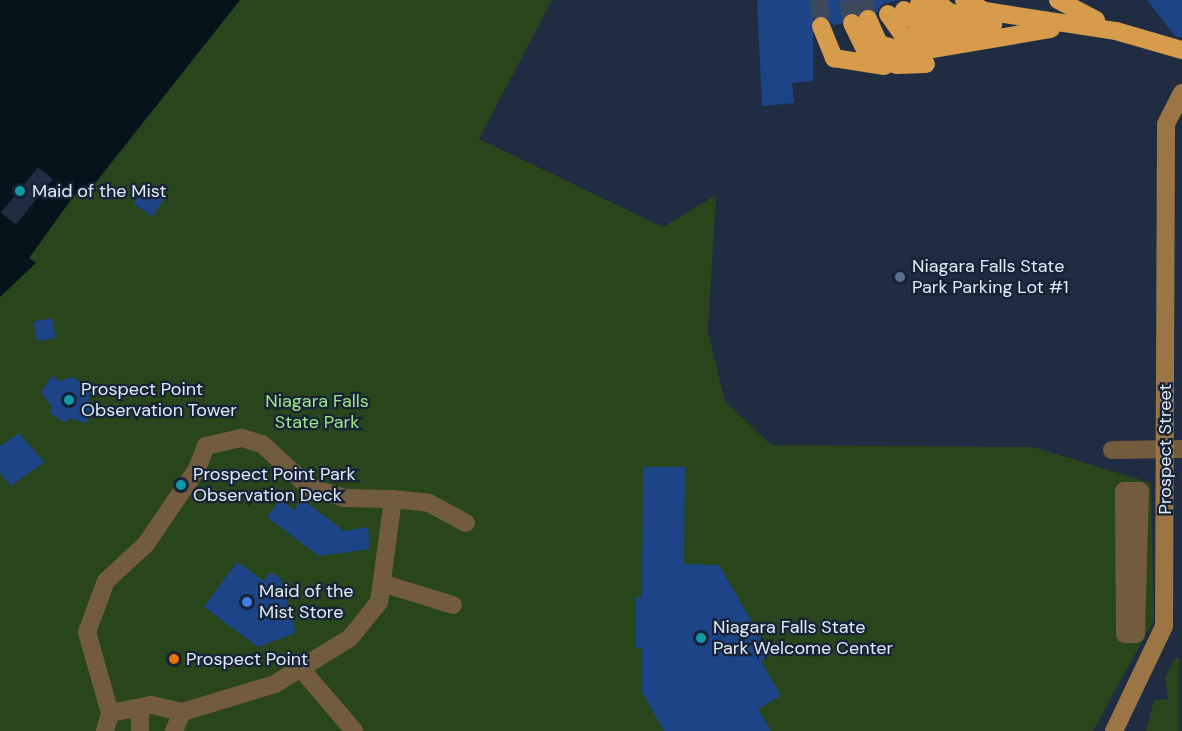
<!DOCTYPE html>
<html>
<head>
<meta charset="utf-8">
<style>
	body { margin:0 }
	#map { position:relative; width:1182px; height:731px; overflow:hidden; background:#1f2c41; font-family:"DM Sans",sans-serif }
	div>[style] { position:absolute }
	[style*='--x'] { left:calc(var(--x)*1px); top:calc(var(--y)*1px); width:calc(var(--w)*1px); rotate:calc(var(--a)*1deg) }
	.green>* { inset:0; background:#28451b }
	.water>* { inset:0; background:#06131a }
	.pier>* { inset:0; background:#1f2c41; transform-origin:0 0 }
	.building>* { inset:0; background:#1d4486; transform-origin:0 0 }
	.highway-tunnel>* { height:18px; margin-top:-9px; transform-origin:0; background:repeating-linear-gradient(90deg,#3c495d 0 18px,transparent 0 27px) }
	.street>* { height:18px; margin:-9px; padding:0 9px; transform-origin:9px; border-radius:9px; background:#735c3e }
	.secondary>* { height:18px; margin:-9px; padding:0 9px; transform-origin:9px; border-radius:9px; background:#9b7644 }
	.highway>* { height:18px; margin:-9px; padding:0 9px; transform-origin:9px; border-radius:9px; background:#d69c4b }
	.dots>* { width:16px; height:16px; translate:-50% -50%; box-sizing:border-box; border:3px solid #162236; border-radius:50% }
	span { translate:-50% -50%; white-space:nowrap; text-align:center; line-height:1.15; -webkit-text-stroke:4.5px #162236; paint-order:stroke }
	.poi-label { font-size:18px; color:#e3ebfa }
	.left { translate:0 -50%; text-align:left }
	.park-label { font-size:18px; color:#a0e783 }
	.street-label { font-size:18px; color:#e3ebfa }
</style>
</head>
<body>
<div id="map">
	<div class="green">
		<i style="clip-path:polygon(240px 0,552px 0,479px 139px,663px 227px,716px 195px,708px 331px,725px 401px,771px 445px,1033px 447px,1151px 483px,1154px 620px,1093px 731px,0 731px,0 297px,35px 263px,29px 258px,75px 194px,84px 198px)"></i>
		<i style="clip-path:polygon(1175px 658px,1179px 658px,1179px 731px,1146px 731px,1154px 700px,1168px 699px,1165px 677px)"></i>
	</div>
	<div class="water">
		<i style="clip-path:polygon(0 0,240px 0,83px 198px,75px 194px,29px 258px,36px 263px,0 297px)"></i>
	</div>
	<div class="pier">
		<i style="left:38px;top:167px;width:19px;height:59px;rotate:39deg"></i>
	</div>
	<div class="building">
		<i style="clip-path:polygon(757px 0,899px 0,882px 4px,877px 13px,869px 8px,848px 13px,841px 24px,833px 25px,823px 15px,813px 19px,813px 81px,792px 83px,794px 103px,762px 106px)"></i>
		<i style="clip-path:polygon(1147px 0,1182px 0,1182px 38px,1175px 36px)"></i>
		<i style="left:145px;top:186px;width:23px;height:21px;rotate:34deg"></i>
		<i style="left:52px;top:318px;width:20px;height:19px;rotate:79deg"></i>
		<i style="clip-path:polygon(52px 376px,59px 381px,73px 377px,89px 389px,90px 402px,97px 407px,86px 423px,69px 418px,65px 423px,49px 412px,52px 407px,41px 392px)"></i>
		<i style="clip-path:polygon(19px 433px,44px 462px,11px 486px,0 473px,0 446px)"></i>
		<i style="clip-path:polygon(643px 467px,685px 467px,684px 564px,719px 565px,771px 655px,761px 661px,781px 696px,758px 709px,771px 731px,664px 731px,642px 692px,642px 648px,636px 648px,636px 597px,642px 597px)"></i>
		<i style="clip-path:polygon(302px 499px,344px 531px,368px 527px,370px 549px,319px 556px,267px 517px,280px 500px,294px 510px)"></i>
		<i style="clip-path:polygon(237px 562px,264px 581px,271px 572px,281px 579px,296px 633px,258px 647px,204px 607px)"></i>
	</div>
	<div class="highway-tunnel">
		<i style="--x:819;--y:0;--w:26;--a:86"></i>
		<i style="--x:848;--y:0;--w:23;--a:80"></i>
		<i style="--x:864;--y:0;--w:19;--a:78"></i>
	</div>
	<div class="street">
		<i style="--x:242;--y:438;--w:21;--a:17"></i>
		<i style="--x:262;--y:444;--w:64;--a:42.5"></i>
		<i style="--x:309;--y:487;--w:38;--a:17"></i>
		<i style="--x:345;--y:498;--w:48;--a:1.2"></i>
		<i style="--x:393;--y:499;--w:104;--a:97.7"></i>
		<i style="--x:379;--y:602;--w:46;--a:128.9"></i>
		<i style="--x:350;--y:638;--w:88;--a:148.5"></i>
		<i style="--x:275;--y:684;--w:97;--a:163.2"></i>
		<i style="--x:182;--y:712;--w:32;--a:-167"></i>
		<i style="--x:151;--y:705;--w:42;--a:169"></i>
		<i style="--x:110;--y:713;--w:84;--a:-105.9"></i>
		<i style="--x:87;--y:632;--w:54;--a:-69.6"></i>
		<i style="--x:106;--y:581;--w:54;--a:-42.8"></i>
		<i style="--x:146;--y:544;--w:91;--a:-55.8"></i>
		<i style="--x:197;--y:469;--w:25;--a:-69"></i>
		<i style="--x:206;--y:446;--w:37;--a:-13"></i>
		<i style="--x:1112;--y:450;--w:70;--a:-0.8"></i>
		<i style="--x:1124;--y:491;--w:16;--a:0"></i>
		<i style="--x:1140;--y:491;--w:143;--a:91.6"></i>
		<i style="--x:1136;--y:634;--w:11;--a:180"></i>
		<i style="--x:1125;--y:634;--w:143;--a:-90.4"></i>
		<i style="--x:393;--y:499;--w:36;--a:6"></i>
		<i style="--x:429;--y:503;--w:42;--a:28.4"></i>
		<i style="--x:385;--y:584;--w:71;--a:17.2"></i>
		<i style="--x:303;--y:671;--w:79;--a:49.6"></i>
		<i style="--x:140;--y:709;--w:22;--a:90"></i>
		<i style="--x:105;--y:731;--w:19;--a:-74"></i>
		<i style="--x:174;--y:731;--w:21;--a:-67"></i>
	</div>
	<div class="secondary">
		<i style="--x:1114;--y:731;--w:116;--a:-64.5"></i>
		<i style="--x:1164;--y:626;--w:502;--a:-89.77"></i>
		<i style="--x:1166;--y:124;--w:35;--a:-63"></i>
	</div>
	<div class="highway">
		<i style="--x:935;--y:0;--w:18;--a:41"></i>
		<i style="--x:949;--y:12;--w:46;--a:15.3"></i>
		<i style="--x:964;--y:0;--w:24;--a:28"></i>
		<i style="--x:985;--y:11;--w:133;--a:8.7"></i>
		<i style="--x:1116;--y:31;--w:69;--a:16.1"></i>
		<i style="--x:1058;--y:0;--w:43;--a:27.8"></i>
		<i style="--x:919;--y:4;--w:18;--a:49"></i>
		<i style="--x:931;--y:18;--w:24;--a:7"></i>
		<i style="--x:904;--y:10;--w:27;--a:45"></i>
		<i style="--x:923;--y:29;--w:65;--a:0"></i>
		<i style="--x:888;--y:14;--w:28;--a:55"></i>
		<i style="--x:904;--y:37;--w:32;--a:2"></i>
		<i style="--x:868;--y:19;--w:27;--a:66"></i>
		<i style="--x:879;--y:44;--w:32;--a:16"></i>
		<i style="--x:910;--y:53;--w:143;--a:-9.7"></i>
		<i style="--x:852;--y:23;--w:37;--a:64"></i>
		<i style="--x:868;--y:56;--w:30;--a:17"></i>
		<i style="--x:897;--y:65;--w:29;--a:-2"></i>
		<i style="--x:821;--y:26;--w:35;--a:68"></i>
		<i style="--x:834;--y:58;--w:51;--a:9.1"></i>
	</div>
	<div class="dots">
		<i style="left:20px;top:191px;background:#0f9aa8"></i>
		<i style="left:900px;top:277px;background:#5c6f8a"></i>
		<i style="left:69px;top:400px;background:#0f9aa8"></i>
		<i style="left:181px;top:485px;background:#0f9aa8"></i>
		<i style="left:247px;top:602px;background:#3f7fe0"></i>
		<i style="left:701px;top:638px;background:#0f9aa8"></i>
		<i style="left:174px;top:659px;background:#e8710a"></i>
	</div>
	<div class="poi-label">
		<span class="left" style="left:32px;top:191px">Maid of the Mist</span>
		<span class="left" style="left:912px;top:277px">Niagara Falls State<br>Park Parking Lot #1</span>
		<span class="left" style="left:81px;top:400px">Prospect Point<br>Observation Tower</span>
		<span class="left" style="left:193px;top:485px">Prospect Point Park<br>Observation Deck</span>
		<span class="left" style="left:259px;top:602px">Maid of the<br>Mist Store</span>
		<span class="left" style="left:713px;top:638px">Niagara Falls State<br>Park Welcome Center</span>
		<span class="left" style="left:186px;top:659px">Prospect Point</span>
	</div>
	<div class="park-label">
		<span style="left:317px;top:412px">Niagara Falls<br>State Park</span>
	</div>
	<div class="street-label">
		<span style="left:1165px;top:449px;rotate:-90deg">Prospect Street</span>
	</div>
</div>
</body>
</html>
